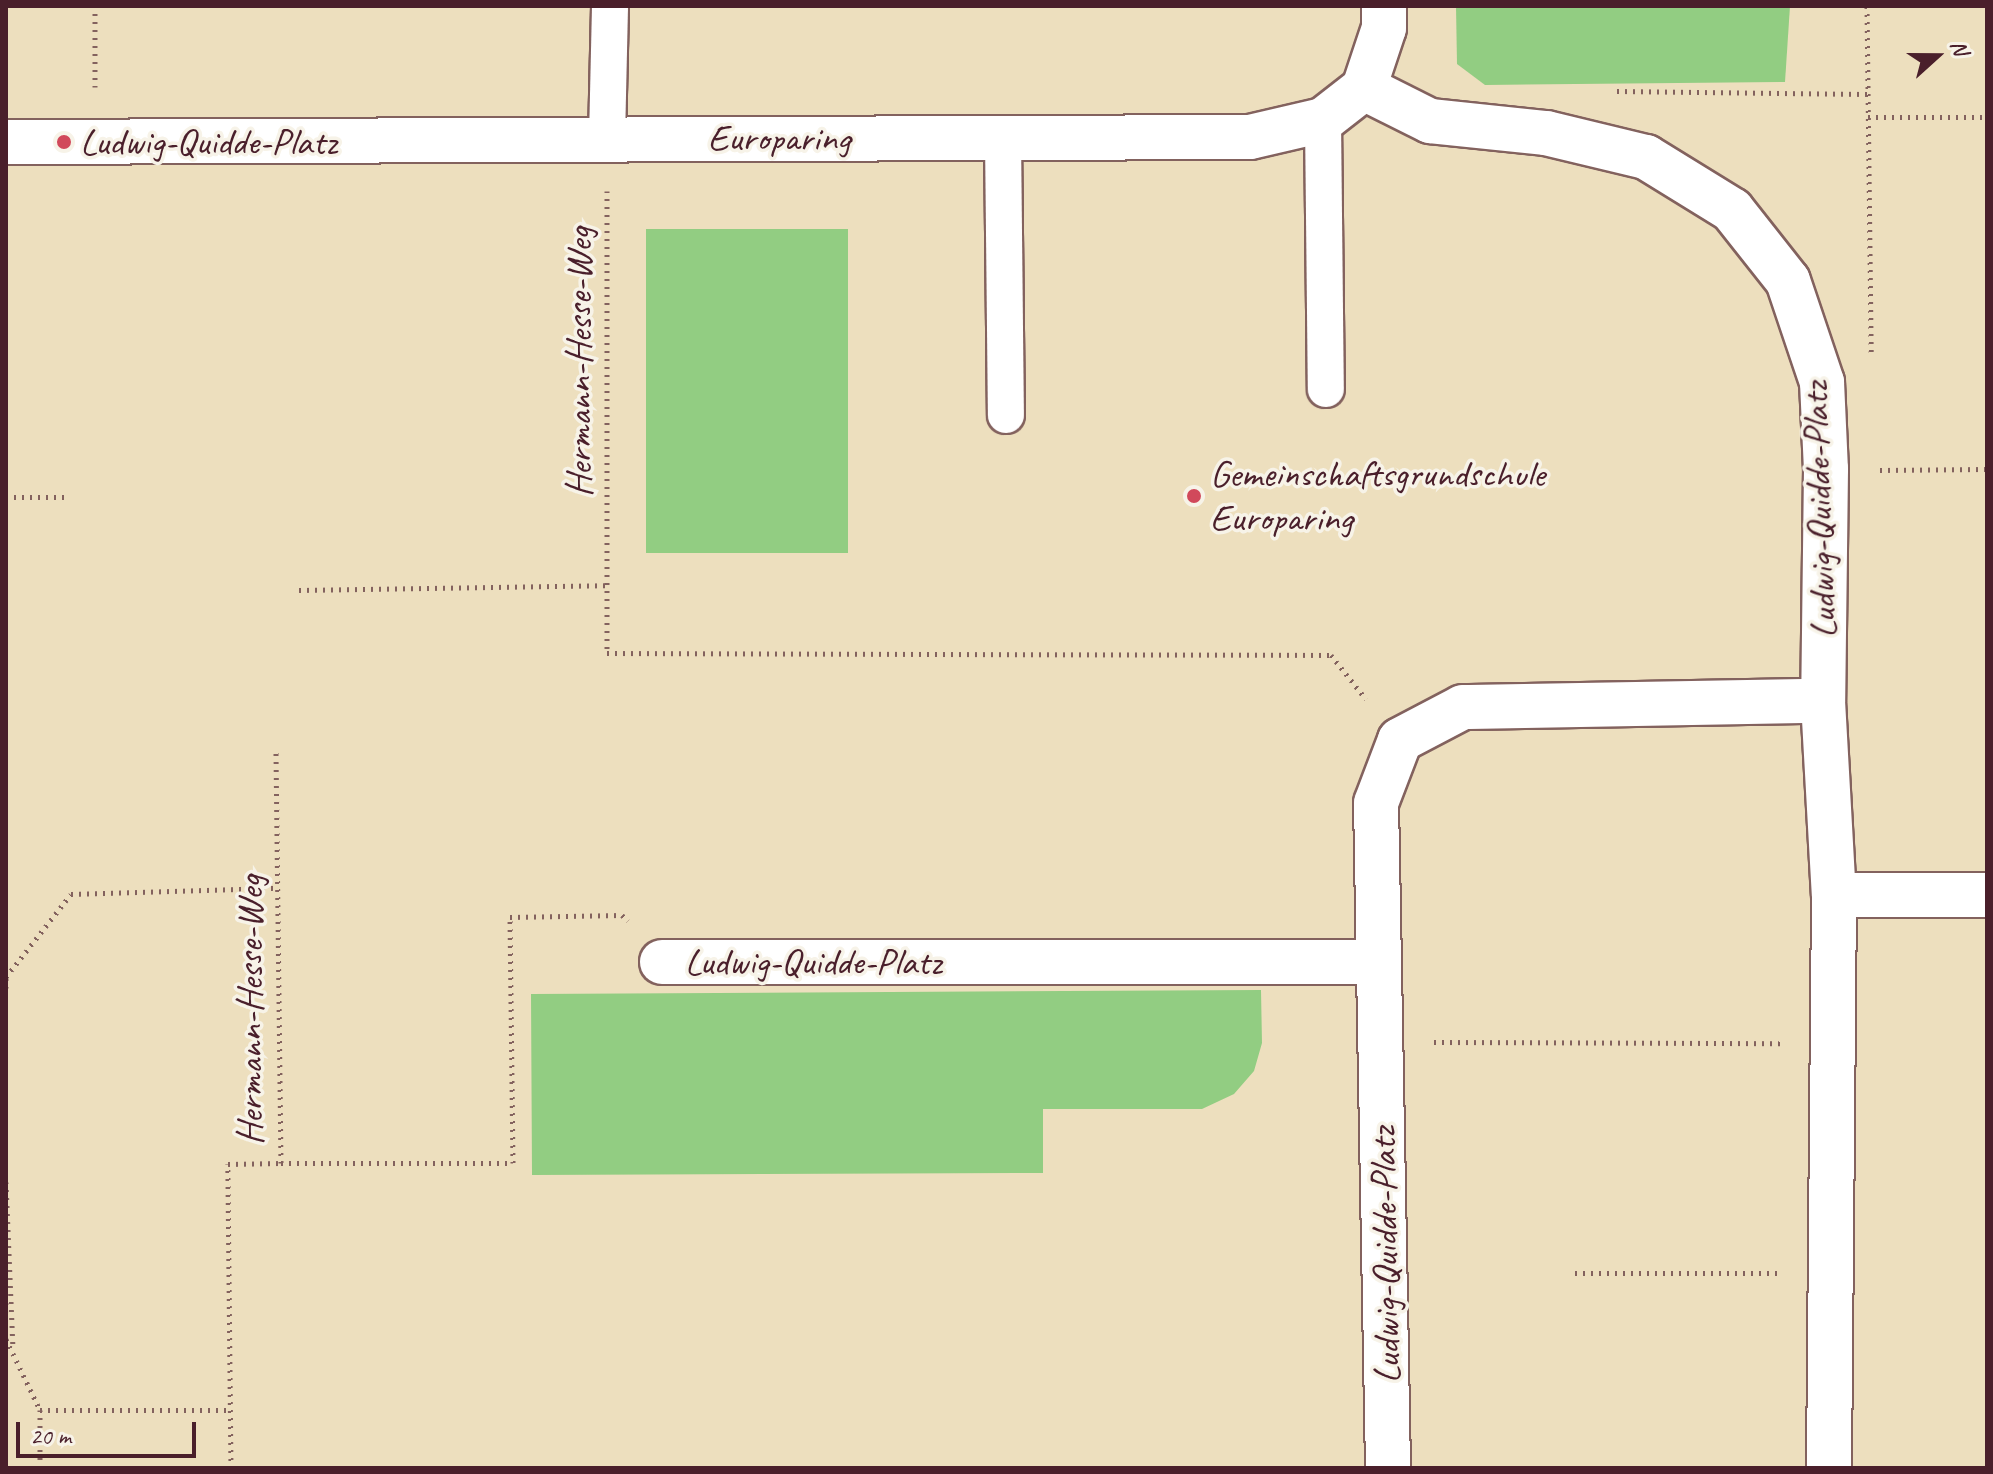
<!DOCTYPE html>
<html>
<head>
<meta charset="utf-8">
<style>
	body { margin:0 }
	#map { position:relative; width:1993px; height:1474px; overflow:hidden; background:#eddfbe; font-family:Caveat,sans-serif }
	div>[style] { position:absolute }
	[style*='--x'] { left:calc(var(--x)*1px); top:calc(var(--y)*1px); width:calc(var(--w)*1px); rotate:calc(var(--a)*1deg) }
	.green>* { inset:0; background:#92cd82; transform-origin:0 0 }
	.path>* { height:5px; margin-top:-2.5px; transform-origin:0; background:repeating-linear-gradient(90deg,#83625e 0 2px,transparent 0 8px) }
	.roads { filter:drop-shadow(2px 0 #83625e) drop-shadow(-2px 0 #83625e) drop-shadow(0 2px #83625e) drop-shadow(0 -2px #83625e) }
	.lane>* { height:36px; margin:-18px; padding:0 18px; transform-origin:18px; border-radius:18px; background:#fff }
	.street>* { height:44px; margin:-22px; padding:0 22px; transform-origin:22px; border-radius:22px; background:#fff }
	.dots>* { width:22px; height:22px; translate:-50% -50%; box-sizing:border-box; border:4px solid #f7f3e8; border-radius:50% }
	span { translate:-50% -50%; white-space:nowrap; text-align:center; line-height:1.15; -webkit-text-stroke:7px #f7f3e8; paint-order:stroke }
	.street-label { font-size:38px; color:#4a1f2b }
	.poi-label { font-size:38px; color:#4a1f2b }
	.left { translate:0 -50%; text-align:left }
	.frame { position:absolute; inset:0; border:8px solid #4a1f2b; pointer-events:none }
	.north { position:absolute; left:1897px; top:16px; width:80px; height:80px; -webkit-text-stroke:6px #f7f3e8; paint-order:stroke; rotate:69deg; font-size:22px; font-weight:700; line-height:32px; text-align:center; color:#4a1f2b }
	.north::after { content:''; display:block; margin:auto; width:28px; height:36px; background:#4a1f2b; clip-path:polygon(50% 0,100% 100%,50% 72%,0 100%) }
	.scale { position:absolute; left:16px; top:1422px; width:180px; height:36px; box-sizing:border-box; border:4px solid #4a1f2b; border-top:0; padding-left:10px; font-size:24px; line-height:28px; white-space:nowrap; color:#4a1f2b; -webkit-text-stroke:6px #f7f3e8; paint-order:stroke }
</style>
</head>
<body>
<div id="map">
	<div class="green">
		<i style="clip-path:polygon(1456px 6px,1790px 6px,1785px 82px,1485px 85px,1457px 64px)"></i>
		<i style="left:848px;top:229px;width:324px;height:202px;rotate:90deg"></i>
		<i style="clip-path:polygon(1261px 990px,1262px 1043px,1254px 1071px,1234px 1094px,1202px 1109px,1043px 1109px,1043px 1173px,532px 1175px,531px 994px)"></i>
	</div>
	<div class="path">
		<i style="--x:95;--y:6;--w:81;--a:90"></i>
		<i style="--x:1867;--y:6;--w:347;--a:89.3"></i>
		<i style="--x:1617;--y:91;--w:250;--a:0.7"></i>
		<i style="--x:1868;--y:117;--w:119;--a:0"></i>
		<i style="--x:607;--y:191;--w:462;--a:90"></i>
		<i style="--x:607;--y:653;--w:724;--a:0.16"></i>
		<i style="--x:1331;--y:655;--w:56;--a:51.5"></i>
		<i style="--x:1880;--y:470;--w:107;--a:-0.5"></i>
		<i style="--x:6;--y:497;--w:58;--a:0"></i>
		<i style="--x:299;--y:590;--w:307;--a:-0.9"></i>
		<i style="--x:6;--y:988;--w:11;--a:-90"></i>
		<i style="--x:6;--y:977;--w:105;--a:-51.9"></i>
		<i style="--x:71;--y:894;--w:208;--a:-1.7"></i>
		<i style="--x:1434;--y:1042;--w:346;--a:0.2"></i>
		<i style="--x:281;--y:1163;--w:232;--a:0"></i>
		<i style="--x:513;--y:1163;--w:246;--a:-90.7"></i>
		<i style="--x:510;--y:917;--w:112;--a:-1"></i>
		<i style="--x:622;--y:915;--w:8;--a:45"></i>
		<i style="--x:6;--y:1182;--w:165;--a:87.6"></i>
		<i style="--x:1575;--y:1273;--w:203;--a:0"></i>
		<i style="--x:6;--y:1339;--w:79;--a:64.4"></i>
		<i style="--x:40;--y:1410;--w:58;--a:90"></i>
		<i style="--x:40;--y:1410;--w:191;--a:0"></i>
		<i style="--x:231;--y:1468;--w:304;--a:-90.6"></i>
		<i style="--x:228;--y:1164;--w:53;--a:-1.1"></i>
		<i style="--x:281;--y:1163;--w:411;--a:-90.7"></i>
	</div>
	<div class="roads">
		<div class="lane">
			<i style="--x:1323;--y:120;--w:269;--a:89.4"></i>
			<i style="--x:1003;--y:137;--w:278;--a:89.4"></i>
			<i style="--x:607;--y:139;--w:133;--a:-88.7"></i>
		</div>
		<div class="street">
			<i style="--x:1364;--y:88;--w:74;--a:26.6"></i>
			<i style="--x:1430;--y:121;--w:117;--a:5.9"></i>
			<i style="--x:1546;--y:133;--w:103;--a:13.5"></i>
			<i style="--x:1646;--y:157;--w:101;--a:31.6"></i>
			<i style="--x:1732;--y:210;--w:90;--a:51.7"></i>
			<i style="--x:1788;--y:281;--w:107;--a:71.4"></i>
			<i style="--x:1822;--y:382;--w:87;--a:87.4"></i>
			<i style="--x:1826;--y:469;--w:232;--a:90.7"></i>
			<i style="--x:1823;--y:701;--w:194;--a:86.8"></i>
			<i style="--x:1834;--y:895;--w:573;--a:90.5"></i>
			<i style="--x:6;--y:142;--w:1244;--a:-0.23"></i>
			<i style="--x:1250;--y:137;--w:75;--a:-13.1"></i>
			<i style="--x:1323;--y:120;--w:52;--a:-38"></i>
			<i style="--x:1364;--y:88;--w:63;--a:-71.6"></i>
			<i style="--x:1384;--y:28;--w:22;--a:-90"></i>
			<i style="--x:1834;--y:895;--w:153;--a:0"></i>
			<i style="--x:662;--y:962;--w:713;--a:0"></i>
			<i style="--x:1388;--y:1468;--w:665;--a:-91.03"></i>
			<i style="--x:1376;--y:803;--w:67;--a:-69.1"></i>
			<i style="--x:1400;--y:740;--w:71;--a:-27.6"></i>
			<i style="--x:1463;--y:707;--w:360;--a:-1"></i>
		</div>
	</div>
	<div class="dots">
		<i style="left:64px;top:142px;background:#d1495b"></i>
		<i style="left:1194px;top:496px;background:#d1495b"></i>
	</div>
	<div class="street-label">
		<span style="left:779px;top:138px">Europaring</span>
		<span style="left:579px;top:362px;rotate:-90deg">Hermann-Hesse-Weg</span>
		<span style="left:1819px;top:510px;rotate:-92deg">Ludwig-Quidde-Platz</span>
		<span style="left:813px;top:962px">Ludwig-Quidde-Platz</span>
		<span style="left:250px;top:1010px;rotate:-90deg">Hermann-Hesse-Weg</span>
		<span style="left:1385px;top:1255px;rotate:-91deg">Ludwig-Quidde-Platz</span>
	</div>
	<div class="poi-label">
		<span class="left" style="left:80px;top:142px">Ludwig-Quidde-Platz</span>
		<span class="left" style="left:1210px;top:496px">Gemeinschaftsgrundschule<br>Europaring</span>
	</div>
	<div class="frame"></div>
	<div class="north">N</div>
	<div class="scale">20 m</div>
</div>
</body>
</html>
